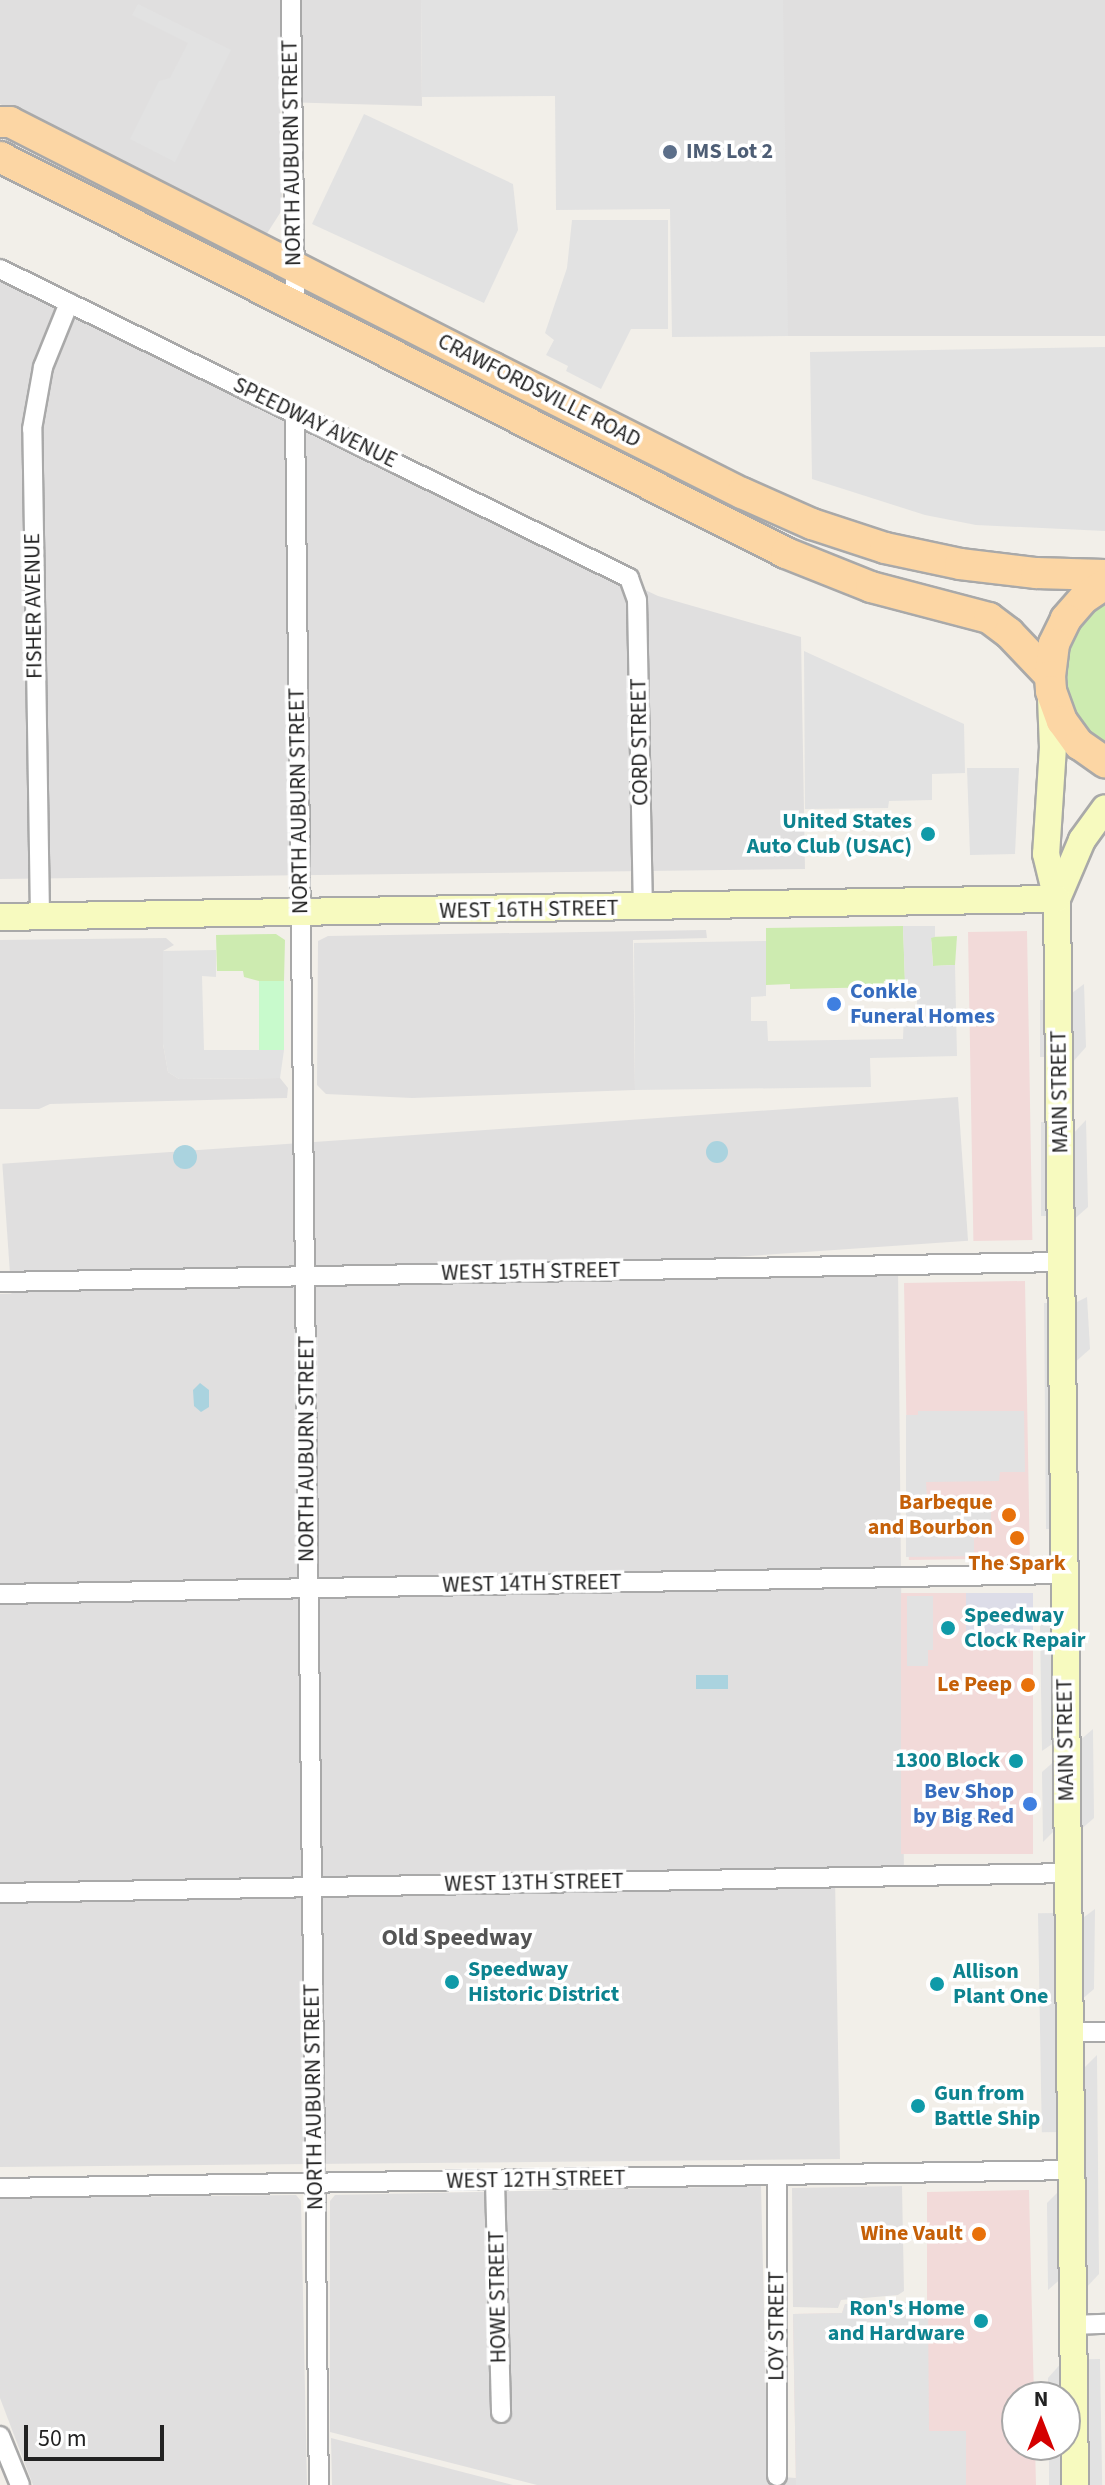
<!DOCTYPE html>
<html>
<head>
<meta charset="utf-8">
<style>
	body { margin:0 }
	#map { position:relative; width:1105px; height:2485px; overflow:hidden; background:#f2efe9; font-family:"Source Sans 3",sans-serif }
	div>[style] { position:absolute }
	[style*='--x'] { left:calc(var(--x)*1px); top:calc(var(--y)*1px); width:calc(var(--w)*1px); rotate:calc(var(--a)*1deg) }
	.residential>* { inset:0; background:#e0dfdf; transform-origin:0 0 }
	.commercial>* { inset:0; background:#f2dad9; transform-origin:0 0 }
	.grass>* { inset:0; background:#cdebb0 }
	.park>* { inset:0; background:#c8facc; transform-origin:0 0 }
	.parking>* { inset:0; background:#e2e2e2; transform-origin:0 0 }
	.plaza>* { inset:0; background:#dddde8; transform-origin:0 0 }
	.water>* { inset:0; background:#aad3df; transform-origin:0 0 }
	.round { border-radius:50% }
	.roads { filter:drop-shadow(2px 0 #a9a9a9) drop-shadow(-2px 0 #a9a9a9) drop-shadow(0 2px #a9a9a9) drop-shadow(0 -2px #a9a9a9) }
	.street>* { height:18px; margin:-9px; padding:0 9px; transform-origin:9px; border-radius:9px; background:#fff }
	.secondary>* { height:26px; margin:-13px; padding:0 13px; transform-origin:13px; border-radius:13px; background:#f7fabf }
	.primary>* { height:30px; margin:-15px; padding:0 15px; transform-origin:15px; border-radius:15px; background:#fcd6a4 }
	.dots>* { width:22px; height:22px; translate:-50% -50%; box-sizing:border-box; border:4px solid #fff; border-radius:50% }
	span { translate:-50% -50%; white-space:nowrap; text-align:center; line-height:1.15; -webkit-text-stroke:7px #fff; paint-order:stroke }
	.service-label { font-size:22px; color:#4e5e75; font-weight:700 }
	.left { translate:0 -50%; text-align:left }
	.street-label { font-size:22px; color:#222 }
	.culture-label { font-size:22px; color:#0d838f; font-weight:700 }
	.right { translate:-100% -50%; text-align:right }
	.shop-label { font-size:22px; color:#366cbe; font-weight:700 }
	.food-label { font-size:22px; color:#c56008; font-weight:700 }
	.neighbourhood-label { font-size:24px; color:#555; font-weight:700 }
	.north { position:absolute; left:1001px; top:2381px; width:80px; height:80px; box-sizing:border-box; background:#fff; border:2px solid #a7a7a7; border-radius:50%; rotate:0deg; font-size:22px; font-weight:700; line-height:32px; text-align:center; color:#222 }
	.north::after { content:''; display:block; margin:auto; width:28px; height:36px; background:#d40000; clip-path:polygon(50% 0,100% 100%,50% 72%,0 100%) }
	.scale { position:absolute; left:24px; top:2425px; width:140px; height:36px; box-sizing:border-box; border:4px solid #222; border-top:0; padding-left:10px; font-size:24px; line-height:28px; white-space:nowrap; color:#222; -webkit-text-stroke:6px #fff; paint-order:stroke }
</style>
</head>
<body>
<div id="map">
	<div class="residential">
		<i style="clip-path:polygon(0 0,421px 0,422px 106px,280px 102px,282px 210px,266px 235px,0 104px)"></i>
		<i style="left:783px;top:0;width:322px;height:336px"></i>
		<i style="clip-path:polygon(0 278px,319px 436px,658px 596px,801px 637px,805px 869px,0 879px)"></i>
		<i style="clip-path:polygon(706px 930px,707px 938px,633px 940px,635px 1090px,412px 1098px,326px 1094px,317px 1085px,318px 941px,328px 936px)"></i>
		<i style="clip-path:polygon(166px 938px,174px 945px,163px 951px,163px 1044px,168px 1072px,179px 1079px,280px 1078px,288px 1088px,287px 1098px,50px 1104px,39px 1109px,0 1109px,0 940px)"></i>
		<i style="left:958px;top:1097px;width:144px;height:958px;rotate:86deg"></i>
		<i style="clip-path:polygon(898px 1265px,904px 1876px,835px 1878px,840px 2159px,0 2167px,0 1294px)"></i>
		<i style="clip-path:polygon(761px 2186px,768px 2476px,796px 2478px,796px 2485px,537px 2485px,330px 2432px,330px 2201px,335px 2195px)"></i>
		<i style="clip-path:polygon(902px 2186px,904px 2291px,898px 2295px,841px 2300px,838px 2308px,793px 2307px,792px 2188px)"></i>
		<i style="clip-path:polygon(296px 2195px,301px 2201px,307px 2485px,33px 2485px,0 2398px,0 2198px)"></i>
		<i style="clip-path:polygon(331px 2438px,513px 2485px,332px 2485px)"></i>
	</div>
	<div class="commercial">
		<i style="left:1027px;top:931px;width:309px;height:59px;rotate:89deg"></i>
		<i style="left:1025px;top:1281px;width:277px;height:121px;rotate:89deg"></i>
		<i style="left:901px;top:1593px;width:132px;height:261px"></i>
		<i style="clip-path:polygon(1029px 2190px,1034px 2397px,1017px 2397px,1017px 2445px,1035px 2445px,1036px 2485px,796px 2485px,793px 2314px,842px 2313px,845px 2304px,927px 2302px,927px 2192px)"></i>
	</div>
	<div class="grass">
		<i style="clip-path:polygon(1105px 584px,1105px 762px,1050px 676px,1095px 590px)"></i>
		<i style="clip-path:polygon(903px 926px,905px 981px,884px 981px,883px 987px,790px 989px,790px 984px,766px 985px,766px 928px)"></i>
		<i style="clip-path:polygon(276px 934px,285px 940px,284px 981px,259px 981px,244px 977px,243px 971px,217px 971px,216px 935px)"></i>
		<i style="clip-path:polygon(957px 936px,955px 965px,933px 966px,931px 937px)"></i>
	</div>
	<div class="park">
		<i style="left:259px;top:981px;width:25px;height:69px"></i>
	</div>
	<div class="parking">
		<i style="clip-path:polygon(421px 0,783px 0,788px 336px,672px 337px,670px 209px,556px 210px,555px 96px,422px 97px)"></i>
		<i style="clip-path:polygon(138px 4px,231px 50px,175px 162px,130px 139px,159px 81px,170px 78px,188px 43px,132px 15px)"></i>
		<i style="clip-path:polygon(364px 114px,513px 184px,518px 230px,484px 303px,312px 224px)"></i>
		<i style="clip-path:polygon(572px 220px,668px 220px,668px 329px,631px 329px,601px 389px,566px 371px,568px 366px,546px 355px,554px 340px,545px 333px,567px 268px)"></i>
		<i style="clip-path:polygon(1105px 347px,1105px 531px,976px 525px,925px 515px,812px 479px,810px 352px)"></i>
		<i style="clip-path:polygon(804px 651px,964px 724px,965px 773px,932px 774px,932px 800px,889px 801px,888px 808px,805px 809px)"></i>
		<i style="clip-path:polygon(967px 768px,1019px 768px,1015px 854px,970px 855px)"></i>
		<i style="clip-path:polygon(903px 926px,935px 926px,935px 937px,931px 938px,933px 966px,955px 965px,957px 1056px,870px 1058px,871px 1087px,635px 1090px,634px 943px,766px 941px,766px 996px,751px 997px,751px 1021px,767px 1021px,768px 1041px,903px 1039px,904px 1012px,917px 1011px,917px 985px,905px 985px)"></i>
		<i style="clip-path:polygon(216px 950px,216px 977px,202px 976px,204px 1050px,284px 1050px,280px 1078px,179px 1079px,168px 1072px,163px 1044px,163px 951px)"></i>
		<i style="clip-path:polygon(1084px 984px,1086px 1047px,1071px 1064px,1068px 996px)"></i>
		<i style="left:1040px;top:1000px;width:7px;height:57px"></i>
		<i style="clip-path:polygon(1086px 1120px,1088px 1207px,1071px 1222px,1071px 1136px)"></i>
		<i style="left:1041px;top:1122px;width:7px;height:94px"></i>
		<i style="clip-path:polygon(1087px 1297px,1090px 1349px,1073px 1364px,1073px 1304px)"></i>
		<i style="clip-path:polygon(1044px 1303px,1051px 1303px,1052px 1529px,1046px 1529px)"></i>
		<i style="clip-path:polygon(918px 1411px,1024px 1411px,1025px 1472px,1000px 1472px,999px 1481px,926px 1482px,927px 1498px,991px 1497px,991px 1531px,974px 1532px,974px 1556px,906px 1557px,906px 1415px,918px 1415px)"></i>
		<i style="clip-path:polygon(907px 1596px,933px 1596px,933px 1650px,928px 1650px,928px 1666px,907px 1666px)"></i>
		<i style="clip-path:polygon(1055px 1609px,1058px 1740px,1042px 1751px,1040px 1625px)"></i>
		<i style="clip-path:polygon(1093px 1729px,1094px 1818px,1079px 1831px,1078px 1742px)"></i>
		<i style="clip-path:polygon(1058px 1758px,1059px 1826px,1043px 1842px,1042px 1772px)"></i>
		<i style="clip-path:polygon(1095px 1909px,1094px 1989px,1081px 2000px,1080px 1920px)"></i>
		<i style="left:1059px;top:1913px;width:219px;height:21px;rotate:89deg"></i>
		<i style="clip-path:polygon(1097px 2055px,1099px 2274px,1084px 2290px,1081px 2071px)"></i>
		<i style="clip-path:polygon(1062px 2188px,1064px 2276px,1048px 2290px,1047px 2203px)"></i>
		<i style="clip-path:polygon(928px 2302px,929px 2431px,966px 2431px,966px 2485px,796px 2485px,793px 2314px,842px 2313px,845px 2304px)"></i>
		<i style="left:1100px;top:2359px;width:126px;height:23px;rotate:89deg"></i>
		<i style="clip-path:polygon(1064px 2360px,1065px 2397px,1048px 2397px,1048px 2378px)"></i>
		<i style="left:1049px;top:2445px;width:16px;height:40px"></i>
	</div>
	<div class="plaza">
		<i style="left:966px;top:1593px;width:67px;height:56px"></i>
	</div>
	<div class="water">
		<i class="round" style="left:706px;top:1141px;width:22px;height:22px"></i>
		<i class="round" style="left:173px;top:1145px;width:24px;height:24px"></i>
		<i style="clip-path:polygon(200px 1383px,209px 1390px,209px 1407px,201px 1412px,194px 1406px,193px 1390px)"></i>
		<i style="left:696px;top:1675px;width:32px;height:14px"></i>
	</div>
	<div class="roads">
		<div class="street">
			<i style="--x:291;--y:0;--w:305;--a:89.2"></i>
			<i style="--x:0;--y:269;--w:701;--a:26.16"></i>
			<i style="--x:629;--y:578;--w:23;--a:70"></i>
			<i style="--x:637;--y:600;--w:307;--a:88.9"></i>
			<i style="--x:295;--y:414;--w:2071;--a:89.34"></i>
			<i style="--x:40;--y:916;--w:487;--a:-90.9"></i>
			<i style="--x:32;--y:429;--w:63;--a:-79.9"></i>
			<i style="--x:43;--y:367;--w:69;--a:-67.9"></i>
			<i style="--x:0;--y:1282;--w:1062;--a:-1.08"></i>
			<i style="--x:0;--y:1594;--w:1065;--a:-1.08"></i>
			<i style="--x:0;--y:1893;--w:1068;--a:-1.07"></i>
			<i style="--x:1071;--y:2032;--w:34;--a:0"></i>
			<i style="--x:777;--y:2175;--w:301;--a:90"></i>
			<i style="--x:495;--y:2181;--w:232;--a:88.5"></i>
			<i style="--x:0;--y:2188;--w:1071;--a:-0.96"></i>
			<i style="--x:1073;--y:2325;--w:32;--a:-2"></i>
			<i style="--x:0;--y:2436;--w:53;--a:67.8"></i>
		</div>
		<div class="secondary">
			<i style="--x:1051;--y:698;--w:49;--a:87.7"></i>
			<i style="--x:1053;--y:747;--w:107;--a:93.7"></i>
			<i style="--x:1046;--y:854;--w:46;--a:76.3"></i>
			<i style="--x:1057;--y:899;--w:1586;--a:89.35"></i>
			<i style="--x:1057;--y:899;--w:64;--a:-67"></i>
			<i style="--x:1082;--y:840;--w:39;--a:-54"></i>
			<i style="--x:0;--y:917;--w:1057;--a:-0.98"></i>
		</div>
		<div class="primary">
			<i style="--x:0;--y:122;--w:10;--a:0"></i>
			<i style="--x:10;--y:122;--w:542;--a:26.99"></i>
			<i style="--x:493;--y:368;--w:279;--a:26.7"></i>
			<i style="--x:742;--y:493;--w:77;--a:23.9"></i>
			<i style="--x:812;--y:524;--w:77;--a:18.2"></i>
			<i style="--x:885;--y:548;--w:77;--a:12"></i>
			<i style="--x:960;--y:564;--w:77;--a:6.8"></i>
			<i style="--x:1036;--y:573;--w:69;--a:1.7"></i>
			<i style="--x:0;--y:157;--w:880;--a:26.74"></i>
			<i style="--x:786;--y:553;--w:92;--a:21.8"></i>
			<i style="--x:871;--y:587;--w:122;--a:14.7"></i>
			<i style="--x:989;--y:618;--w:25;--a:37"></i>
			<i style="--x:1009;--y:633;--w:59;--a:46.4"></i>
			<i style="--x:1105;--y:584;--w:25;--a:146"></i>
			<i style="--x:1084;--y:598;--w:28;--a:131"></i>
			<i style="--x:1066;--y:619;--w:28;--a:116"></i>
			<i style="--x:1054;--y:644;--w:32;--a:97"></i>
			<i style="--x:1050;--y:676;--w:15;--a:86"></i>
			<i style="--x:1051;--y:691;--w:32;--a:70"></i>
			<i style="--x:1062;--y:721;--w:29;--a:54"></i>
			<i style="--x:1079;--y:744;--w:32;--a:35"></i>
		</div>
	</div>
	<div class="dots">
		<i style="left:670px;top:152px;background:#5c6f8a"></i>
		<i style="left:928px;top:834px;background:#0f9aa8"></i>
		<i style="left:834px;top:1004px;background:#3f7fe0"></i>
		<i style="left:1009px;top:1515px;background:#e8710a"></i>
		<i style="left:1017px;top:1538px;background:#e8710a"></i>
		<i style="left:948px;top:1628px;background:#0f9aa8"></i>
		<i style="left:1028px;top:1685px;background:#e8710a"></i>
		<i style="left:1016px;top:1761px;background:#0f9aa8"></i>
		<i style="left:1030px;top:1804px;background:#3f7fe0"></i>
		<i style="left:452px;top:1982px;background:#0f9aa8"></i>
		<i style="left:937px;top:1984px;background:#0f9aa8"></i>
		<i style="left:918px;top:2106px;background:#0f9aa8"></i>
		<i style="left:979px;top:2234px;background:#e8710a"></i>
		<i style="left:981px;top:2321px;background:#0f9aa8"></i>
	</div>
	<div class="service-label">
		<span class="left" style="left:686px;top:152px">IMS Lot 2</span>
	</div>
	<div class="street-label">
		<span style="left:292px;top:153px;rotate:-91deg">NORTH AUBURN STREET</span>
		<span style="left:539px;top:391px;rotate:27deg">CRAWFORDSVILLE ROAD</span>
		<span style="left:315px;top:423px;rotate:26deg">SPEEDWAY AVENUE</span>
		<span style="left:34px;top:606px;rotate:-91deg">FISHER AVENUE</span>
		<span style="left:640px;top:742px;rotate:-91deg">CORD STREET</span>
		<span style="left:299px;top:801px;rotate:-91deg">NORTH AUBURN STREET</span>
		<span style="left:529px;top:910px;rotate:-1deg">WEST 16TH STREET</span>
		<span style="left:1060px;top:1092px;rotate:-91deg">MAIN STREET</span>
		<span style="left:531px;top:1272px;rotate:-1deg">WEST 15TH STREET</span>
		<span style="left:307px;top:1449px;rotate:-90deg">NORTH AUBURN STREET</span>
		<span style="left:532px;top:1584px;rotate:-1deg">WEST 14TH STREET</span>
		<span style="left:1066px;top:1740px;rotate:-91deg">MAIN STREET</span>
		<span style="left:534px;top:1883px;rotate:-1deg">WEST 13TH STREET</span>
		<span style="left:314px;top:2097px;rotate:-91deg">NORTH AUBURN STREET</span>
		<span style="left:536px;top:2180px;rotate:-1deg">WEST 12TH STREET</span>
		<span style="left:498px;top:2297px;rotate:-91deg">HOWE STREET</span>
		<span style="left:777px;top:2326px;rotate:-90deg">LOY STREET</span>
	</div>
	<div class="culture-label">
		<span class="right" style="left:912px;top:834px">United States<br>Auto Club (USAC)</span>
		<span class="left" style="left:964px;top:1628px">Speedway<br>Clock Repair</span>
		<span class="right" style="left:1000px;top:1761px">1300 Block</span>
		<span class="left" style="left:468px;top:1982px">Speedway<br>Historic District</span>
		<span class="left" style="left:953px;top:1984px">Allison<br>Plant One</span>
		<span class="left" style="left:934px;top:2106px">Gun from<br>Battle Ship</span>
		<span class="right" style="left:965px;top:2321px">Ron's Home<br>and Hardware</span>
	</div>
	<div class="shop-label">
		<span class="left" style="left:850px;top:1004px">Conkle<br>Funeral Homes</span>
		<span class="right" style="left:1014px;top:1804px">Bev Shop<br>by Big Red</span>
	</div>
	<div class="food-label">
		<span class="right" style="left:993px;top:1515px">Barbeque<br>and Bourbon</span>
		<span style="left:1017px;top:1564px">The Spark</span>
		<span class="right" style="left:1012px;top:1685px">Le Peep</span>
		<span class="right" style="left:963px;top:2234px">Wine Vault</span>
	</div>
	<div class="neighbourhood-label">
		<span style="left:457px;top:1938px">Old Speedway</span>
	</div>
	<div class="north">N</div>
	<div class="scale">50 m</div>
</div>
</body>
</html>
